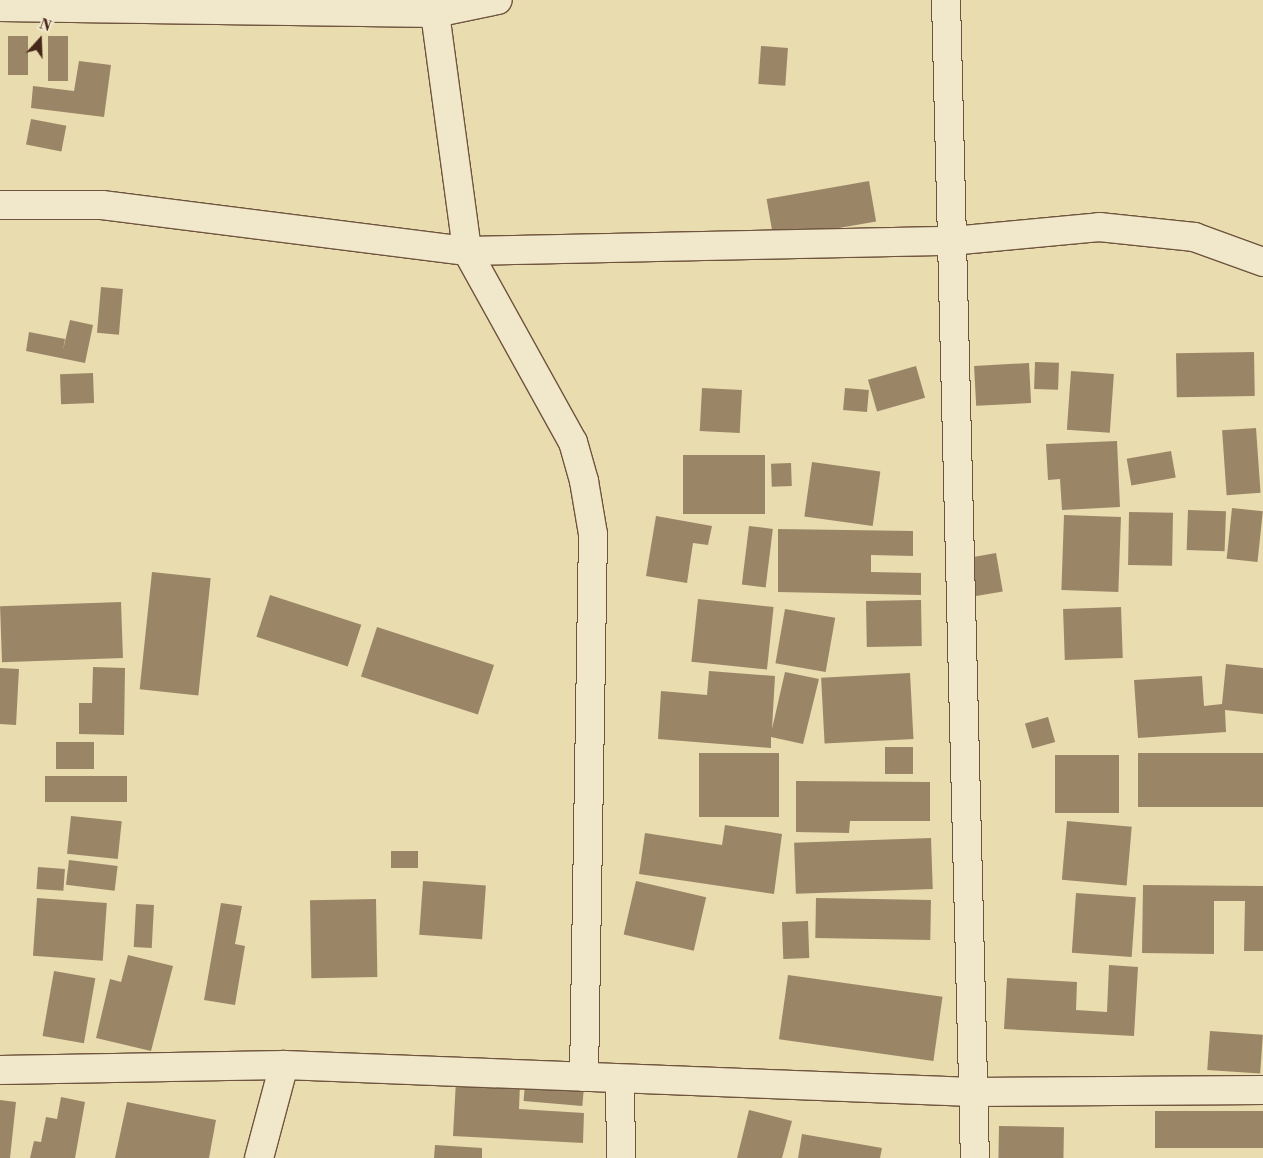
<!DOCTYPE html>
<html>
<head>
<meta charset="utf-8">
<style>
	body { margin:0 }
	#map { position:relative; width:1263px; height:1158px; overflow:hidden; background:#e9dcaf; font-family:"Libre Bodoni",serif }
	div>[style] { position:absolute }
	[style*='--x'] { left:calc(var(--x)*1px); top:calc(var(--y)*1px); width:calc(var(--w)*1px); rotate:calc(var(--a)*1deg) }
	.building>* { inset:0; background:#9b8567; transform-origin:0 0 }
	.roads { filter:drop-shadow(1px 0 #6f543e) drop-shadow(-1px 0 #6f543e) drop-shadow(0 1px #6f543e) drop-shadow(0 -1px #6f543e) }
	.minor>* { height:28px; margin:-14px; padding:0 14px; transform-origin:14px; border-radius:14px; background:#f1e8cb }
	span { translate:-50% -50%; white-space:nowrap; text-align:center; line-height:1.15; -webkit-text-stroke:4.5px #f1e8cb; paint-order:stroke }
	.north { position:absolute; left:15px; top:15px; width:50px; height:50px; -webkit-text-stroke:4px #f1e8cb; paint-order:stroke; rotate:20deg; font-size:14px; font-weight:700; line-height:20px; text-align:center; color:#462719 }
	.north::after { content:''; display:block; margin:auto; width:18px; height:22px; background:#462719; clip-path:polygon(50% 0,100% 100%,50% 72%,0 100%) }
</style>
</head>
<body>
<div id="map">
	<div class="building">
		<i style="left:8px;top:36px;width:20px;height:39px"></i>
		<i style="left:48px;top:36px;width:20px;height:45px"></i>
		<i style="left:761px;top:46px;width:27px;height:38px;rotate:4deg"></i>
		<i style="clip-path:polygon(79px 61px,111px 65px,104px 117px,31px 108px,33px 86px,74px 91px)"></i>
		<i style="left:31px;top:119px;width:36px;height:26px;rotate:11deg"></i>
		<i style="left:869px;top:181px;width:41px;height:104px;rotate:80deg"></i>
		<i style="left:101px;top:287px;width:22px;height:46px;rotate:5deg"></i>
		<i style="clip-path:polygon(70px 320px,93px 325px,85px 363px,26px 351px,29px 332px,65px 339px,63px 350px)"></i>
		<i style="left:1254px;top:352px;width:44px;height:78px;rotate:89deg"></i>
		<i style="left:1035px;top:362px;width:24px;height:27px;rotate:2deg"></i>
		<i style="left:1029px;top:363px;width:40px;height:55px;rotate:87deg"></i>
		<i style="left:916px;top:366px;width:33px;height:50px;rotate:74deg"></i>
		<i style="left:1071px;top:371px;width:43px;height:59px;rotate:4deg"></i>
		<i style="left:93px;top:373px;width:30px;height:33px;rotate:88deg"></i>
		<i style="left:702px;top:388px;width:40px;height:43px;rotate:3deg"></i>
		<i style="left:845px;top:388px;width:24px;height:22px;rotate:5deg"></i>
		<i style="left:1256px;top:428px;width:65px;height:34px;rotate:86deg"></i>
		<i style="clip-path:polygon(1117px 441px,1120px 507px,1062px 510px,1060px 479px,1048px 480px,1046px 444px)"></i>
		<i style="left:1171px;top:451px;width:27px;height:45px;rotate:80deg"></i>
		<i style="left:683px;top:455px;width:82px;height:59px"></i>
		<i style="left:812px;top:462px;width:69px;height:55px;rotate:8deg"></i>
		<i style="left:791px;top:463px;width:23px;height:20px;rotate:88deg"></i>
		<i style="left:1232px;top:508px;width:31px;height:51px;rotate:6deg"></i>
		<i style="left:1188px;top:510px;width:38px;height:40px;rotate:2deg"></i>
		<i style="left:1129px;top:512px;width:44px;height:53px;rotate:1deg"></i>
		<i style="left:1064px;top:515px;width:57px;height:75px;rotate:2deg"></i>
		<i style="clip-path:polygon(656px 516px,712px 526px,708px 545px,693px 543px,687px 583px,646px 576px)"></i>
		<i style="left:749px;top:526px;width:24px;height:59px;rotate:7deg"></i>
		<i style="clip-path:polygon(778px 529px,913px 531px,913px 556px,871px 555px,871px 572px,921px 573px,921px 595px,778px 592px)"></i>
		<i style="left:996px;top:553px;width:39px;height:27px;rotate:80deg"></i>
		<i style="left:152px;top:572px;width:59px;height:118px;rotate:6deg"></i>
		<i style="left:270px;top:595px;width:96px;height:44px;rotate:18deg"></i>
		<i style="left:698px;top:599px;width:76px;height:63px;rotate:6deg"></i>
		<i style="left:921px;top:600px;width:46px;height:55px;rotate:89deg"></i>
		<i style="left:121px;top:602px;width:56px;height:121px;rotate:88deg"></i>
		<i style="left:1121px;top:607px;width:51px;height:58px;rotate:88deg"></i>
		<i style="left:785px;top:609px;width:51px;height:55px;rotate:10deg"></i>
		<i style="left:377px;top:627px;width:123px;height:52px;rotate:18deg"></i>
		<i style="clip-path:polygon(1226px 664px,1263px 668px,1263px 714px,1225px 710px,1226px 732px,1138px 738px,1134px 680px,1202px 676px,1204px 706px,1222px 704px)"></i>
		<i style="clip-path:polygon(93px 667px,125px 668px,124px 735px,79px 734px,79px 703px,92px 703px)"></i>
		<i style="left:0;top:668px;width:19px;height:56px;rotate:3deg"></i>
		<i style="clip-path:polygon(709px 671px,775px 676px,772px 729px,785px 672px,819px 679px,803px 744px,771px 737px,771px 748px,658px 739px,661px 691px,707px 695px)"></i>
		<i style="left:910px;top:673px;width:66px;height:89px;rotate:87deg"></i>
		<i style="left:1048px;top:717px;width:26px;height:24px;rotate:74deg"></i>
		<i style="left:56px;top:742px;width:38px;height:27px"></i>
		<i style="left:885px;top:747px;width:28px;height:27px"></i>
		<i style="left:699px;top:753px;width:80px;height:64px"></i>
		<i style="left:1263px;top:753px;width:54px;height:125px;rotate:90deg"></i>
		<i style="left:1055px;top:755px;width:64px;height:58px"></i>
		<i style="left:127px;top:776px;width:26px;height:82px;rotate:90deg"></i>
		<i style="clip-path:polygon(796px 781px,930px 782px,930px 821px,850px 821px,849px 833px,796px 832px)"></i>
		<i style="left:71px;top:816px;width:51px;height:38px;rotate:6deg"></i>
		<i style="left:1067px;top:821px;width:65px;height:59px;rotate:5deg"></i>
		<i style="clip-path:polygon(725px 825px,782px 834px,774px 894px,639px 874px,645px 833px,722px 845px)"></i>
		<i style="left:931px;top:838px;width:51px;height:137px;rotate:88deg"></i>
		<i style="left:418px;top:851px;width:17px;height:27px;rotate:90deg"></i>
		<i style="left:69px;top:860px;width:49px;height:25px;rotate:7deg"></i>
		<i style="left:38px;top:867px;width:27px;height:22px;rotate:4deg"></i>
		<i style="left:423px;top:881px;width:63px;height:54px;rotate:4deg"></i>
		<i style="left:636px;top:881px;width:72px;height:55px;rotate:13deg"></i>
		<i style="clip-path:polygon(1143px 885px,1263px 886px,1263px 951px,1244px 951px,1245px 901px,1214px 901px,1214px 954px,1142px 953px)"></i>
		<i style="left:1076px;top:893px;width:60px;height:60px;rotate:4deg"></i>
		<i style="left:37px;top:898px;width:70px;height:58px;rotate:4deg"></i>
		<i style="left:816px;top:898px;width:115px;height:40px;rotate:1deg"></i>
		<i style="left:376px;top:899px;width:78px;height:66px;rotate:89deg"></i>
		<i style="clip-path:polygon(221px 903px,242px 906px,235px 944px,245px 946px,235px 1005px,204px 1000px)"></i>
		<i style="left:136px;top:904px;width:18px;height:43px;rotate:3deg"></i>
		<i style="left:808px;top:921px;width:37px;height:26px;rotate:88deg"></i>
		<i style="clip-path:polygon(128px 955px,173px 966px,151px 1051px,96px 1038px,110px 979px,121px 982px)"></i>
		<i style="clip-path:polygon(1109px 965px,1138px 967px,1134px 1036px,1004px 1029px,1007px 978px,1077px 982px,1076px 1010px,1107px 1012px)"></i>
		<i style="left:54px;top:971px;width:42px;height:66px;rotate:10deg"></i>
		<i style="left:788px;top:975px;width:156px;height:65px;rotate:8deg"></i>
		<i style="left:1210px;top:1031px;width:53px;height:39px;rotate:4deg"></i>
		<i style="left:526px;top:1073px;width:59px;height:28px;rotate:5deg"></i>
		<i style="clip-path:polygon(456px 1080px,520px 1083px,519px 1109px,584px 1113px,583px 1143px,453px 1136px)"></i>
		<i style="clip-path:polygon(61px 1097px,85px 1102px,75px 1158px,30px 1158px,34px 1141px,41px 1142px,46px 1117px,57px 1119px)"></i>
		<i style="clip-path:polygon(0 1100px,16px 1102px,10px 1158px,0 1158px)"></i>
		<i style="clip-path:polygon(127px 1102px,216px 1120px,209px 1158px,115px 1158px)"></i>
		<i style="clip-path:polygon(749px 1110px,792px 1121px,782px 1158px,737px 1158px)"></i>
		<i style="left:1263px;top:1111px;width:37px;height:108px;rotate:90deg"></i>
		<i style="left:999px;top:1126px;width:65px;height:32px;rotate:1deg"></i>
		<i style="clip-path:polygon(802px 1134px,882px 1148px,880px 1158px,798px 1158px)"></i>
		<i style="clip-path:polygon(435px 1145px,482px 1148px,482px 1158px,434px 1158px)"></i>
	</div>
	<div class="roads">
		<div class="minor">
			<i style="--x:946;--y:0;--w:1158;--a:88.57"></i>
			<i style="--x:0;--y:7;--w:435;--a:0.8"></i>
			<i style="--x:435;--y:13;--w:64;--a:-11.7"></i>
			<i style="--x:435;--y:13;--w:240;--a:82.3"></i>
			<i style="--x:467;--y:251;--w:218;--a:61"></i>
			<i style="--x:573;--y:442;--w:41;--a:74.2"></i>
			<i style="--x:584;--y:481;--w:54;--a:80.4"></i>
			<i style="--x:593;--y:534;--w:543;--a:90.95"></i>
			<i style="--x:0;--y:205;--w:102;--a:0"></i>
			<i style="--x:102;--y:205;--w:368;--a:7.2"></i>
			<i style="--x:467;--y:251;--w:485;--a:-1.2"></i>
			<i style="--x:952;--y:241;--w:148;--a:-5.4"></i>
			<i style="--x:1099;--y:227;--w:96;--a:6"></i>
			<i style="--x:1194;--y:237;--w:73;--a:19.9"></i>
			<i style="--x:0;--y:1070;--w:284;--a:-1"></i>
			<i style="--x:284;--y:1065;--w:689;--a:2.25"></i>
			<i style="--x:972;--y:1092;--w:291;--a:-0.4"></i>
			<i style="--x:620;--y:1079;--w:79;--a:89.3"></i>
			<i style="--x:259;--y:1158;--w:96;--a:-75"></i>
		</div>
	</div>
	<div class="north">N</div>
</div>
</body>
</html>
